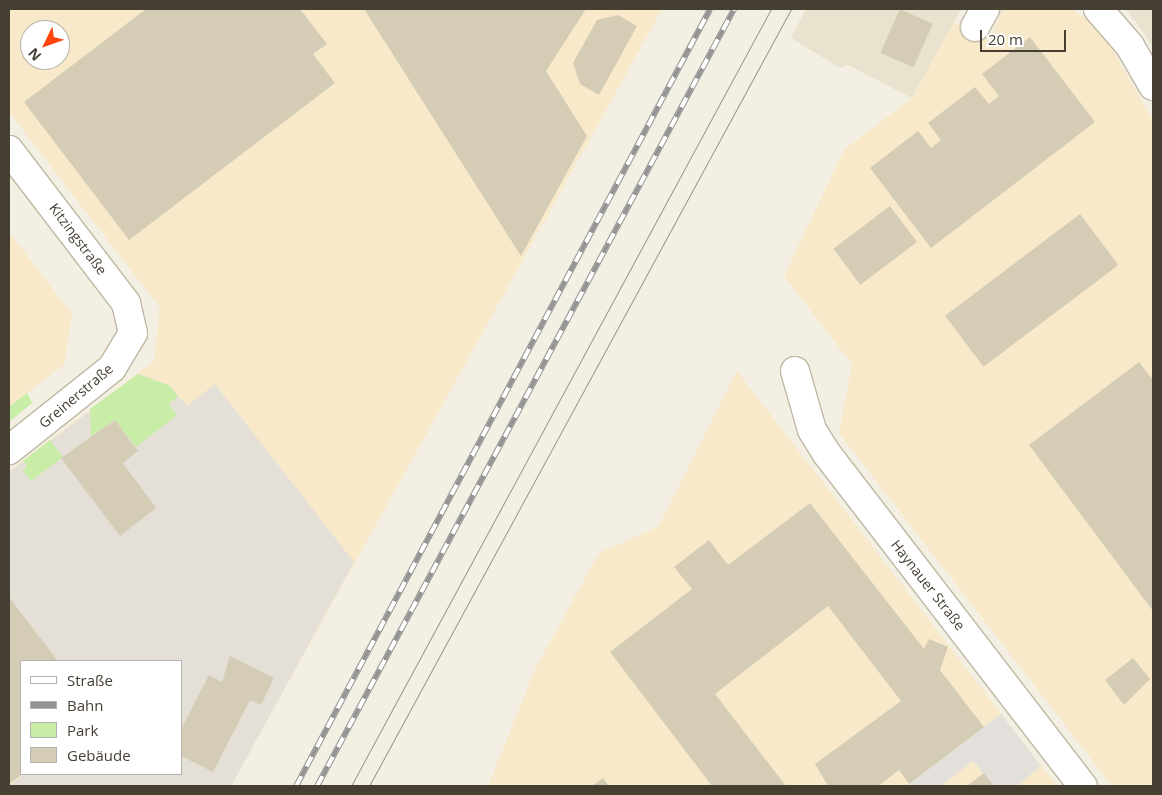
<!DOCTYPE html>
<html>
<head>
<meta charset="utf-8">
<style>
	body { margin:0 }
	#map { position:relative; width:1162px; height:795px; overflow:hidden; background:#f3efe2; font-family:"Open Sans",sans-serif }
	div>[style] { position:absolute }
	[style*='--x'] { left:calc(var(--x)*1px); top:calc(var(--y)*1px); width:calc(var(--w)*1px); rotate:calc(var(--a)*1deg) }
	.residential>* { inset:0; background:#e8e2cf }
	.commercial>* { inset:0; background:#f8e9ca }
	.industrial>* { inset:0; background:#e5e0d7 }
	.green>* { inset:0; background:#c7eda6 }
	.parking>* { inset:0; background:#e3e0db }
	.building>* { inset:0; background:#d5ccb6; transform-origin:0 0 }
	.roads { filter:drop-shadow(1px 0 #bfb8a4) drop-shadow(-1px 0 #bfb8a4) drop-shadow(0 1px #bfb8a4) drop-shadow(0 -1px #bfb8a4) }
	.minor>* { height:28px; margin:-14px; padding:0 14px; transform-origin:14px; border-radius:14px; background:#fff }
	.tram>* { height:1px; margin:-0.5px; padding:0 0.5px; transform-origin:0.5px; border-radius:0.5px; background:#949494 }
	.rail>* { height:5.5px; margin-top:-2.75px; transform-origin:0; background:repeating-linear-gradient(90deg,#fff 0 11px,#949494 0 22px); box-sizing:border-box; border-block:1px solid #949494 }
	span { translate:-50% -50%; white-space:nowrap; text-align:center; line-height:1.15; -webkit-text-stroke:4px #fff; paint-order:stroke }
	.street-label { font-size:14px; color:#453f32 }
	.frame { position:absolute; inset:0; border:10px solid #453f32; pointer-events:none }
	.legend { position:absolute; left:20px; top:660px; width:162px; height:115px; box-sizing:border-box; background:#fff; border:1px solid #b5b2ad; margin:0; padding:6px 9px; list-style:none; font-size:15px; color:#453f32 }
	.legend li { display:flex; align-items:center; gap:10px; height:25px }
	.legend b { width:25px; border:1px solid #b5b2ad }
	.north { position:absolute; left:20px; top:20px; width:50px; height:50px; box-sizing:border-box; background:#fff; border:1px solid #b5b2ad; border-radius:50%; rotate:228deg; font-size:14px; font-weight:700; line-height:20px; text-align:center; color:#453f32 }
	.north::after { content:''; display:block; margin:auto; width:18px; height:22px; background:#ff450d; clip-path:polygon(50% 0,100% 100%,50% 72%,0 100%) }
	.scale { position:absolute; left:980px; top:30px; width:86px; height:22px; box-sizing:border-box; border:2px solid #453f32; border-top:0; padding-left:6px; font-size:15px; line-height:18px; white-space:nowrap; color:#453f32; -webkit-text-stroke:4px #fff; paint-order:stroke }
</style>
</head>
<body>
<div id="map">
	<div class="residential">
		<i style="clip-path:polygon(806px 9px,961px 9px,912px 98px,848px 65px,840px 68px,791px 38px)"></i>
		<i style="clip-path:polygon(1126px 9px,1153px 9px,1153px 48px,1144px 33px)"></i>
	</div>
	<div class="commercial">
		<i style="clip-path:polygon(evenodd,9px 9px,662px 9px,231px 786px,9px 786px,9px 471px,154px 361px,160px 308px,9px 112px,9px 9px,30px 30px,60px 30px,60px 60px,30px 60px,30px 30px,9px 9px,21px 661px,181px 661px,181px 774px,21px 774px,21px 661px)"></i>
		<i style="clip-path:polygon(1003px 9px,1072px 9px,1092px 23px,1107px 40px,1153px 121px,1153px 786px,1112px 786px,839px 433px,852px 364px,784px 276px,844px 150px,912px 98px,954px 22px,989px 41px)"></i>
		<i style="clip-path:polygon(9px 232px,72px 314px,64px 365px,9px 407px)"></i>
		<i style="clip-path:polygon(737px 371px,1057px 786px,488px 786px,535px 669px,599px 553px,658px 527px)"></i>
	</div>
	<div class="industrial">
		<i style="clip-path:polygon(139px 374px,170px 386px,187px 406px,215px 384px,354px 562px,231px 786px,9px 786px,23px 774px,181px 774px,181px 661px,58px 661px,9px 597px,9px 472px)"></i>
	</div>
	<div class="green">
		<i style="clip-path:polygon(138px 374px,170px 386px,178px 396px,169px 404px,177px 415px,136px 447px,115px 420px,91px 436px,90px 409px)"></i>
		<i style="clip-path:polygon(27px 393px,32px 403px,9px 422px,9px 407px)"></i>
		<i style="clip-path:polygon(50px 440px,63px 457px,31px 481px,23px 471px,27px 466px,23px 461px)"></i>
	</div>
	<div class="parking">
		<i style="clip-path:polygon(1001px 714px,1041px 766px,1017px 786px,994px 786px,973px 761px,941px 786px,906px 786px)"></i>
	</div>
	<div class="building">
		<i style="clip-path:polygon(146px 9px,300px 9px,327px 44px,313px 54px,335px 83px,129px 240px,24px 102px)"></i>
		<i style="clip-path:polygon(364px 9px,586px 9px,546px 71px,587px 136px,521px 256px)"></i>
		<i style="left:900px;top:9px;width:36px;height:48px;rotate:24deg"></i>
		<i style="clip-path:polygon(618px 15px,637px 26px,599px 95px,580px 84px,573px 63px,597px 20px)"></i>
		<i style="clip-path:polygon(1030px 37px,1095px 122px,931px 248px,870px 168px,918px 131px,931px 148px,941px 140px,928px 123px,975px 87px,989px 104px,999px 96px,982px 74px)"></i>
		<i style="left:890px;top:206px;width:45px;height:71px;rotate:53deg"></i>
		<i style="left:1080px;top:214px;width:64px;height:169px;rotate:53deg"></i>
		<i style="clip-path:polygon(1139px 362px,1153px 380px,1153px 611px,1029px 445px)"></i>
		<i style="clip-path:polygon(115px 420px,138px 451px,123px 463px,156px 508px,120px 536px,61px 458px)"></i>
		<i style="clip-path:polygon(810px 503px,924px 649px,929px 639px,948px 647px,940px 670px,984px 727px,909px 784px,899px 770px,878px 786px,828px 786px,815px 764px,901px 701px,828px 606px,715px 694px,786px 786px,712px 786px,610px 652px,692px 589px,674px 567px,709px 540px,728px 565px)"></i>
		<i style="clip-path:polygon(9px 597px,58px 661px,21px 661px,21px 775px,9px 784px)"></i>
		<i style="clip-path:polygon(230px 656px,274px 678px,261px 705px,250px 700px,213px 772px,181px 756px,181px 729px,209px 675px,222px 682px)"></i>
		<i style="clip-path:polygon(1133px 658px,1150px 679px,1124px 705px,1105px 680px)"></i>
		<i style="clip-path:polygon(984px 773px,994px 786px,967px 786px)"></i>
		<i style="clip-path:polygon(603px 778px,609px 786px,592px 786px)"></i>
	</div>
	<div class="roads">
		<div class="minor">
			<i style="--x:1098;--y:9;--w:49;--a:49.1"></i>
			<i style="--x:1130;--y:46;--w:46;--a:60.1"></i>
			<i style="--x:975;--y:27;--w:21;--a:-61"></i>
			<i style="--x:9;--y:150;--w:193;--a:52.6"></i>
			<i style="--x:126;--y:303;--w:31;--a:77"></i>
			<i style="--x:133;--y:333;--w:41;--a:121"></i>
			<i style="--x:112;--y:368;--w:132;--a:141.5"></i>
			<i style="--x:795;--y:371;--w:61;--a:73.9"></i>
			<i style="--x:812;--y:430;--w:28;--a:58"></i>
			<i style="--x:827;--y:454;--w:419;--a:52.4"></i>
		</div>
	</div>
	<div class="tram">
		<i style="--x:351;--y:786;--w:883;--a:-61.61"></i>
		<i style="--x:369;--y:786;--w:884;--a:-61.49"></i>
	</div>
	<div class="rail">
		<i style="--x:296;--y:786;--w:880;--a:-61.95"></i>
		<i style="--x:317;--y:786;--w:882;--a:-61.78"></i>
	</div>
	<div class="street-label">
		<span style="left:78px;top:239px;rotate:53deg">Kitzingstraße</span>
		<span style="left:76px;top:396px;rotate:-40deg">Greinerstraße</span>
		<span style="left:928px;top:585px;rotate:52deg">Haynauer Straße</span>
	</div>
	<div class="frame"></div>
	<ul class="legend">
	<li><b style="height:6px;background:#fff"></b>Straße</li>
	<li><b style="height:6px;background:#949494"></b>Bahn</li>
	<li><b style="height:14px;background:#c7eda6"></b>Park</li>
	<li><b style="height:14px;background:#d5ccb6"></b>Gebäude</li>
	</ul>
	<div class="north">N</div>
	<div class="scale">20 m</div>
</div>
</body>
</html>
